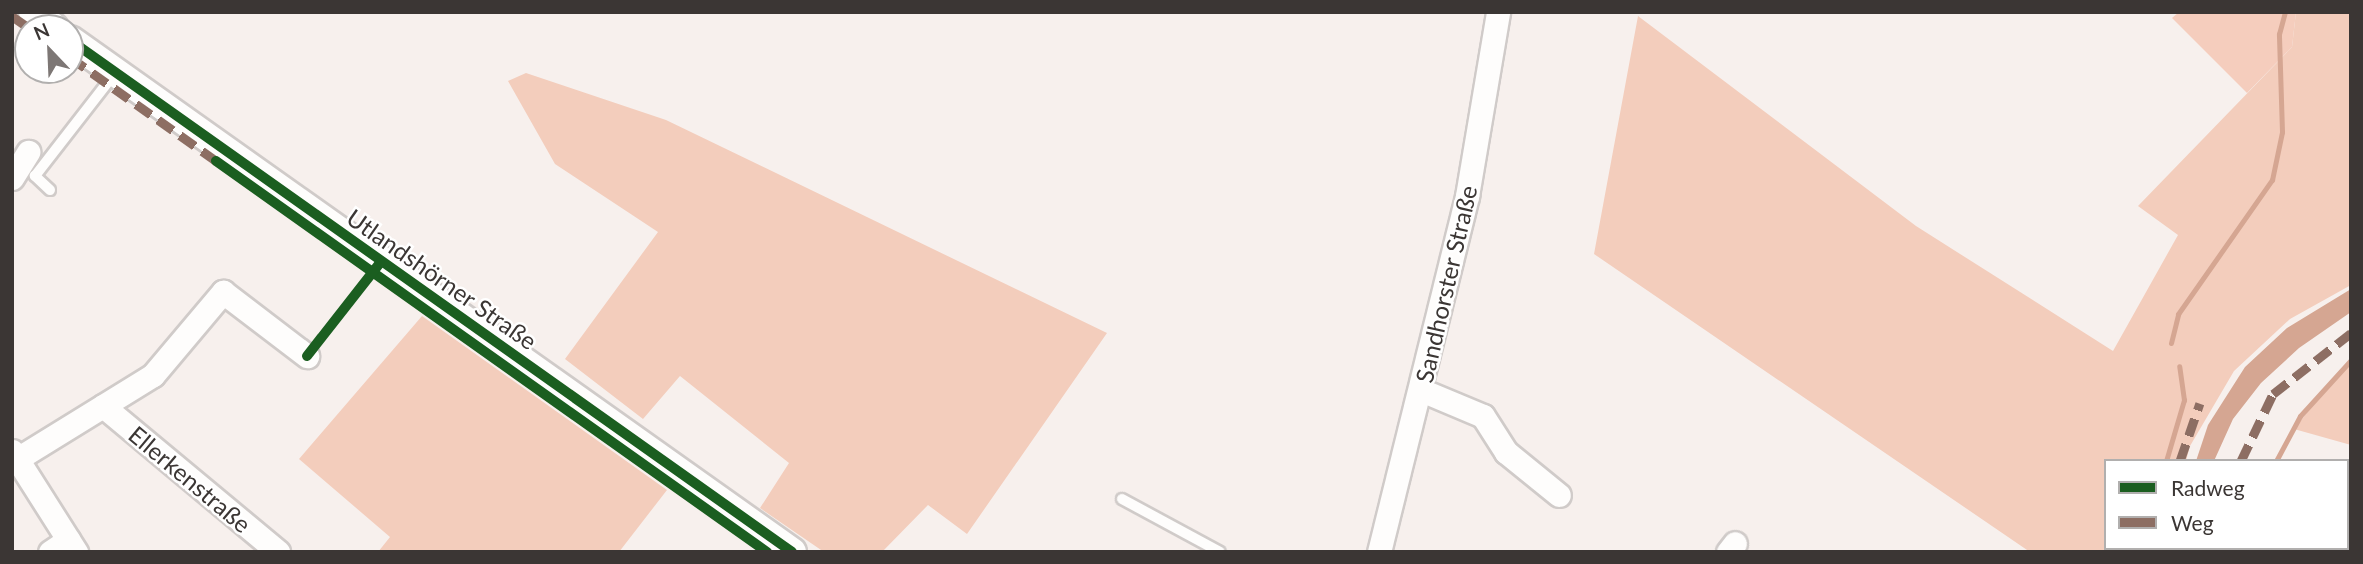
<!DOCTYPE html>
<html>
<head>
<meta charset="utf-8">
<style>
	body { margin:0 }
	#map { position:relative; width:2363px; height:564px; overflow:hidden; background:#f7f0ed; font-family:Lato,sans-serif }
	div>[style] { position:absolute }
	[style*='--x'] { left:calc(var(--x)*1px); top:calc(var(--y)*1px); width:calc(var(--w)*1px); rotate:calc(var(--a)*1deg) }
	.green>* { inset:0; background:#f3cdbc }
	.forest>* { inset:0; background:#f5cdbd }
	.water>* { inset:0; background:#d5a692 }
	.stream>* { height:5px; margin:-2.5px; padding:0 2.5px; transform-origin:2.5px; border-radius:2.5px; background:#d5a692 }
	.roads { filter:drop-shadow(2px 0 #d0cbc9) drop-shadow(-2px 0 #d0cbc9) drop-shadow(0 2px #d0cbc9) drop-shadow(0 -2px #d0cbc9) }
	.service>* { height:10px; margin:-5px; padding:0 5px; transform-origin:5px; border-radius:5px; background:#fefdfc }
	.minor>* { height:23px; margin:-11.5px; padding:0 11.5px; transform-origin:11.5px; border-radius:11.5px; background:#fefdfc }
	.tertiary>* { height:28px; margin:-14px; padding:0 14px; transform-origin:14px; border-radius:14px; background:#fefdfc }
	.quiet>* { height:9px; margin-top:-4.5px; transform-origin:0; background:repeating-linear-gradient(90deg,#8d6e63 0 18px,transparent 0 27px) }
	.cycleway>* { height:10px; margin:-5px; padding:0 5px; transform-origin:5px; border-radius:5px; background:#1b5e20 }
	span { translate:-50% -50%; white-space:nowrap; text-align:center; line-height:1.15; -webkit-text-stroke:5px #fff; paint-order:stroke }
	.street-label { font-size:24px; color:#3b3634 }
	.frame { position:absolute; inset:0; border:14px solid #3b3634; pointer-events:none }
	.legend { position:absolute; left:2104px; top:459px; width:245px; height:91px; box-sizing:border-box; background:#fff; border:2px solid #b1afae; margin:0; padding:9px 12px; list-style:none; font-size:21px; color:#3b3634 }
	.legend li { display:flex; align-items:center; gap:14px; height:35px }
	.legend b { width:35px; border:2px solid #b1afae }
	.north { position:absolute; left:14px; top:14px; width:70px; height:70px; box-sizing:border-box; background:#fff; border:2px solid #b1afae; border-radius:50%; rotate:337deg; font-size:19px; font-weight:700; line-height:28px; text-align:center; color:#3b3634 }
	.north::after { content:''; display:block; margin:auto; width:24px; height:32px; background:#7d7775; clip-path:polygon(50% 0,100% 100%,50% 72%,0 100%) }
</style>
</head>
<body>
<div id="map">
	<div class="green">
		<i style="clip-path:polygon(2296px 12px,2351px 12px,2351px 285px,2290px 319px,2234px 371px,2190px 446px,2186px 461px,2106px 461px,2106px 548px,2160px 548px,2158px 552px,2030px 552px,1594px 254px,1638px 16px,1916px 226px,2113px 351px,2178px 235px,2138px 206px,2292px 47px)"></i>
		<i style="clip-path:polygon(526px 73px,666px 120px,1107px 333px,967px 534px,928px 505px,882px 552px,824px 552px,760px 508px,789px 463px,680px 376px,643px 419px,565px 359px,658px 232px,555px 164px,508px 81px)"></i>
		<i style="clip-path:polygon(422px 316px,667px 490px,619px 552px,378px 552px,390px 537px,299px 459px)"></i>
		<i style="clip-path:polygon(2351px 365px,2351px 445px,2294px 429px,2337px 375px)"></i>
	</div>
	<div class="forest">
		<i style="clip-path:polygon(2179px 12px,2296px 12px,2292px 47px,2247px 93px,2172px 18px)"></i>
	</div>
	<div class="water">
		<i style="clip-path:polygon(2351px 289px,2351px 312px,2299px 348px,2261px 383px,2233px 419px,2214px 461px,2196px 461px,2208px 425px,2245px 367px,2287px 328px)"></i>
	</div>
	<div class="stream">
		<i style="--x:2171;--y:343;--w:30;--a:-76"></i>
		<i style="--x:2178;--y:314;--w:164;--a:-55"></i>
		<i style="--x:2272;--y:180;--w:49;--a:-78.2"></i>
		<i style="--x:2282;--y:132;--w:98;--a:-91.8"></i>
		<i style="--x:2279;--y:34;--w:23;--a:-75"></i>
		<i style="--x:2166;--y:461;--w:64;--a:-73.6"></i>
		<i style="--x:2184;--y:400;--w:34;--a:-98"></i>
		<i style="--x:2276;--y:461;--w:51;--a:-61.9"></i>
		<i style="--x:2300;--y:416;--w:76;--a:-47.7"></i>
		<i style="--x:2136;--y:552;--w:4;--a:-63"></i>
		<i style="--x:2234;--y:552;--w:4;--a:-76"></i>
	</div>
	<div class="roads">
		<div class="service">
			<i style="--x:50;--y:190;--w:21;--a:-137"></i>
			<i style="--x:35;--y:176;--w:129;--a:-52.2"></i>
			<i style="--x:1122;--y:499;--w:111;--a:28.4"></i>
		</div>
		<div class="minor">
			<i style="--x:12;--y:178;--w:31;--a:-58"></i>
			<i style="--x:1421;--y:390;--w:67;--a:22.8"></i>
			<i style="--x:1483;--y:416;--w:43;--a:57.4"></i>
			<i style="--x:1506;--y:452;--w:68;--a:39.1"></i>
			<i style="--x:103;--y:406;--w:228;--a:39.8"></i>
			<i style="--x:12;--y:451;--w:120;--a:57.6"></i>
			<i style="--x:17;--y:459;--w:160;--a:-31.7"></i>
			<i style="--x:153;--y:375;--w:109;--a:-49.9"></i>
			<i style="--x:223;--y:292;--w:106;--a:37.3"></i>
			<i style="--x:50;--y:552;--w:22;--a:-34"></i>
			<i style="--x:1379;--y:552;--w:367;--a:-76.1"></i>
			<i style="--x:1467;--y:196;--w:187;--a:-80.4"></i>
			<i style="--x:1728;--y:552;--w:11;--a:-52"></i>
		</div>
		<div class="tertiary">
			<i style="--x:33;--y:12;--w:26;--a:37"></i>
			<i style="--x:70;--y:40;--w:885;--a:35.34"></i>
		</div>
	</div>
	<div class="quiet">
		<i style="--x:12;--y:16;--w:21;--a:35"></i>
		<i style="--x:70;--y:57;--w:183;--a:35.4"></i>
		<i style="--x:2180;--y:461;--w:61;--a:-71"></i>
		<i style="--x:2241;--y:461;--w:74;--a:-64.5"></i>
		<i style="--x:2273;--y:394;--w:99;--a:-38"></i>
		<i style="--x:2151;--y:552;--w:4;--a:-63"></i>
		<i style="--x:2211;--y:552;--w:4;--a:-76"></i>
	</div>
	<div class="cycleway">
		<i style="--x:70;--y:40;--w:885;--a:35.34"></i>
		<i style="--x:216;--y:161;--w:676;--a:35.36"></i>
		<i style="--x:307;--y:356;--w:118;--a:-51.9"></i>
	</div>
	<div class="street-label">
		<span style="left:442px;top:279px;rotate:35deg">Utlandshörner Straße</span>
		<span style="left:1446px;top:284px;rotate:-77deg">Sandhorster Straße</span>
		<span style="left:190px;top:479px;rotate:40deg">Ellerkenstraße</span>
	</div>
	<div class="frame"></div>
	<ul class="legend">
	<li><b style="height:9px;background:#1b5e20"></b>Radweg</li>
	<li><b style="height:9px;background:#8d6e63"></b>Weg</li>
	</ul>
	<div class="north">N</div>
</div>
</body>
</html>
